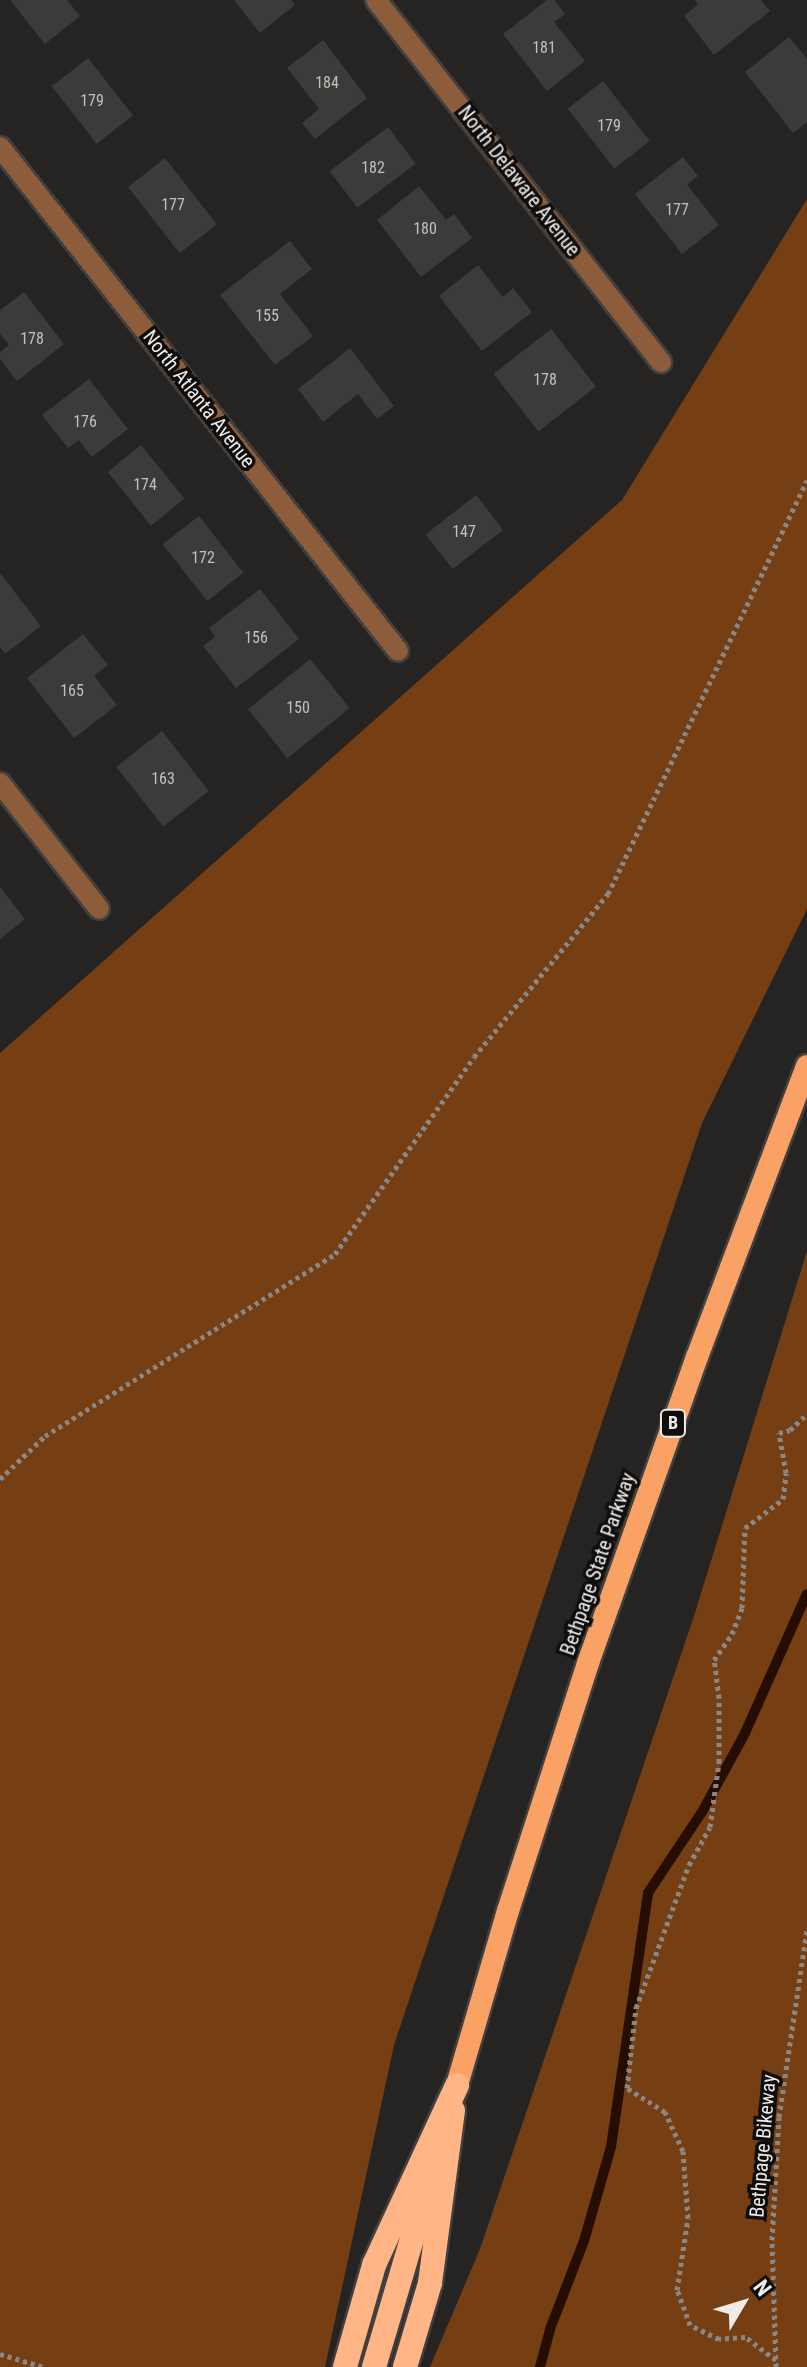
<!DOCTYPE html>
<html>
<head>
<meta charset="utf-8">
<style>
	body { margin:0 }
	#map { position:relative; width:807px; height:2367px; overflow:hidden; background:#262423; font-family:"Roboto Condensed",sans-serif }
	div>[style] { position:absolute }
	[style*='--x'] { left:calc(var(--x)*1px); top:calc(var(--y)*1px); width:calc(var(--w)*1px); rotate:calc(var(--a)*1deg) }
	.forest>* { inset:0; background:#763f13 }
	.stream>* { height:10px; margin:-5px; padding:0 5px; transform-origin:5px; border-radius:5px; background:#250e01 }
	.building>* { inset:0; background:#3d3b39; transform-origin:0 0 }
	.path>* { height:5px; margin-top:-2.5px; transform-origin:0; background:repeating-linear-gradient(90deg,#8a8887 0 4px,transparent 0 8px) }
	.roads { filter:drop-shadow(2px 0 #42403f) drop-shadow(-2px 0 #42403f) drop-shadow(0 2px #42403f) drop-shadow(0 -2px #42403f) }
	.minor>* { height:20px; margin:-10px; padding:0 10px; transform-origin:10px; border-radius:10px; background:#8d5c3a }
	.trunk>* { height:22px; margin:-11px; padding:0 11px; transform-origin:11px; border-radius:11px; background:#faa265 }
	.motorway>* { height:24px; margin:-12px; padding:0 12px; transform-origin:12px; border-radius:12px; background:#ffb585 }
	span { translate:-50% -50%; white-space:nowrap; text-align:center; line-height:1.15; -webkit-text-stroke:7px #0f0e0d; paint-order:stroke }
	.number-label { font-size:16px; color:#c2c0be }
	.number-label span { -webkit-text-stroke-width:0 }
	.shield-label span { padding:2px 6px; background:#0f0e0d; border:2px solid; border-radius:6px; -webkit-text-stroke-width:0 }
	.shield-label { font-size:18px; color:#eeeceb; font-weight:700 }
	.street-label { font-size:20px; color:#eeeceb }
	.north { position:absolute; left:703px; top:2263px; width:80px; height:80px; -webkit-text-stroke:6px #0f0e0d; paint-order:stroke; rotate:52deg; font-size:22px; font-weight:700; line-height:32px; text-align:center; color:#eeeceb }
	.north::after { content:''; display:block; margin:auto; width:28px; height:36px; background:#eeeceb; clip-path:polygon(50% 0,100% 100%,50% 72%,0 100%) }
</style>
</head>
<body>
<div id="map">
	<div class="forest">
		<i style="clip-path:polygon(807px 199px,807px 909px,702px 1123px,394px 2045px,325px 2367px,0 2367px,0 1053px,622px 500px)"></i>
		<i style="clip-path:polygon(807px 1251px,807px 2367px,430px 2367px,480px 2249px,694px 1616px)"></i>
	</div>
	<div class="stream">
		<i style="--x:540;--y:2367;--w:39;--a:-75"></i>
		<i style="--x:550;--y:2329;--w:94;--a:-68.9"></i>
		<i style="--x:584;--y:2241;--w:98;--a:-74"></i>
		<i style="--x:611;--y:2147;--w:257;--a:-81.7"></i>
		<i style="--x:648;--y:1893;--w:97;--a:-56.3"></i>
		<i style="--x:702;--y:1812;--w:90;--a:-61.4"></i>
		<i style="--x:745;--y:1733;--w:152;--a:-66"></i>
	</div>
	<div class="building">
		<i style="clip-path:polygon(10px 0,67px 0,80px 16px,45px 44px)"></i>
		<i style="clip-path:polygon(234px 0,291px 0,295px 5px,260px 33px)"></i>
		<i style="clip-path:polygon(547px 0,554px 0,565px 14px,554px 22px,585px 61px,547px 91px,503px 34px)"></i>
		<i style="clip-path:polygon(695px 0,761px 0,770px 11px,714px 55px,684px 16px,698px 4px)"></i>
		<i style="clip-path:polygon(789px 37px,807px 59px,807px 122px,793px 133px,745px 72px)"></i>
		<i style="clip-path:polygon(323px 40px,367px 98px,315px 139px,302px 123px,319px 109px,287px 68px)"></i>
		<i style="left:88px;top:58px;width:73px;height:46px;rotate:52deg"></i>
		<i style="left:603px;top:81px;width:76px;height:45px;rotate:52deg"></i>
		<i style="left:388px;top:127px;width:46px;height:73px;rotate:53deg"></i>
		<i style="clip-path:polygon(683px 157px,698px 176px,687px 185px,719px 225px,682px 254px,635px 194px)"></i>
		<i style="left:165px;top:158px;width:84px;height:47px;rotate:52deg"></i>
		<i style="clip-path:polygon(419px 186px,446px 220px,454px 214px,472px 238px,421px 277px,377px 220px)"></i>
		<i style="clip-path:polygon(290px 241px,312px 269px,280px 294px,313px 336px,275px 365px,220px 295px)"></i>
		<i style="clip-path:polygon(478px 265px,503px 297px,513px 288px,532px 312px,482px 351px,439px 296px)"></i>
		<i style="clip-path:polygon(24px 292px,64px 344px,17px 381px,0 359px,0 352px,9px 345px,0 334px,0 310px)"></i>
		<i style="left:551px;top:329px;width:73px;height:73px;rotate:52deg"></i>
		<i style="clip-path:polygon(350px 348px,394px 406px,377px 419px,358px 394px,323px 422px,298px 389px)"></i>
		<i style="clip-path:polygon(89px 379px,128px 429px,92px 457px,79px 440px,68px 448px,42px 415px)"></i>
		<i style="left:141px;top:445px;width:69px;height:43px;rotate:51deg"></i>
		<i style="left:476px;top:495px;width:44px;height:64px;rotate:52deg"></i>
		<i style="left:199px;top:516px;width:72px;height:46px;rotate:52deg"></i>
		<i style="clip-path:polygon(0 573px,41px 626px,5px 654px,0 647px)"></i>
		<i style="clip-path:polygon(260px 589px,299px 639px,236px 688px,203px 646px,215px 637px,209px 628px)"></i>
		<i style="clip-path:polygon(83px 634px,108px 665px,94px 676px,117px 705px,74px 738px,27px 678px)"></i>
		<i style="left:310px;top:659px;width:63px;height:80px;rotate:51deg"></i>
		<i style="left:162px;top:731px;width:76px;height:58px;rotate:52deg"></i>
		<i style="clip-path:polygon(0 887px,25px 919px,0 939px)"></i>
	</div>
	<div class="path">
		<i style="--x:0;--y:1479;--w:62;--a:-43.7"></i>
		<i style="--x:45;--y:1436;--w:342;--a:-32.1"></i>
		<i style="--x:335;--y:1254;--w:241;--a:-54.8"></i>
		<i style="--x:474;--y:1057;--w:211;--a:-50.6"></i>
		<i style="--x:608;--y:894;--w:459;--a:-64.3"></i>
		<i style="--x:0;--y:2354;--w:45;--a:16.8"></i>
		<i style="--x:776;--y:2360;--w:39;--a:-143"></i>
		<i style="--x:745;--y:2337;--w:26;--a:176"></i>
		<i style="--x:719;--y:2339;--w:32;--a:-154"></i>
		<i style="--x:690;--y:2325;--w:37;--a:-110"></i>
		<i style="--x:677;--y:2290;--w:73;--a:-81.3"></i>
		<i style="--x:688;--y:2218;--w:67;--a:-94.3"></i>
		<i style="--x:683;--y:2151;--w:43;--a:-114.8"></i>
		<i style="--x:665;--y:2112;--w:45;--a:-147.7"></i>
		<i style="--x:627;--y:2088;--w:81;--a:-83.6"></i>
		<i style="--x:636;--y:2008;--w:153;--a:-69.7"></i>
		<i style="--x:689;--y:1865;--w:43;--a:-61.1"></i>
		<i style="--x:710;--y:1827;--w:66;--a:-82.1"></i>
		<i style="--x:719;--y:1762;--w:64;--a:-90"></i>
		<i style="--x:719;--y:1698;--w:38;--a:-97"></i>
		<i style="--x:714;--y:1660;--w:32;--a:-55"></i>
		<i style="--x:732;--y:1634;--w:28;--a:-69"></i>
		<i style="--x:742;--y:1608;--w:80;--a:-87.9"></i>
		<i style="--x:745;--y:1528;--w:48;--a:-37.3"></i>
		<i style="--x:783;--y:1499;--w:26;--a:-83"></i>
		<i style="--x:786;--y:1473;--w:41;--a:-99.9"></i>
		<i style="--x:779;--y:1433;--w:11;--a:-15"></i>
		<i style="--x:790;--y:1430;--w:23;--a:-43"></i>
		<i style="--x:776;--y:2367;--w:127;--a:-91.8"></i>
		<i style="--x:772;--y:2240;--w:123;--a:-86.7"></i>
		<i style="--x:779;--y:2117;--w:190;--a:-81.5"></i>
	</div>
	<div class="roads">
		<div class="minor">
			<i style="--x:376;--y:0;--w:461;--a:51.8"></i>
			<i style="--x:0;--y:147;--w:642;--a:51.7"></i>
			<i style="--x:0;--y:783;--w:160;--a:51.8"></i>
		</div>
		<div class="trunk">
			<i style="--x:457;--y:2085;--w:181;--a:-73.7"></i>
			<i style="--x:508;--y:1911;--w:261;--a:-72.1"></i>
			<i style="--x:588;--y:1663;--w:325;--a:-70.4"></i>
			<i style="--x:697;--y:1357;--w:311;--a:-69.3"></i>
		</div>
		<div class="motorway">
			<i style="--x:345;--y:2367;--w:106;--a:-74.1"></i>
			<i style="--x:374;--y:2265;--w:198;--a:-65.2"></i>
			<i style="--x:374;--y:2367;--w:212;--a:-73.5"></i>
			<i style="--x:405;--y:2367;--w:88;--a:-73.4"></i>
			<i style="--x:430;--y:2283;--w:174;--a:-82.4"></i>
		</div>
	</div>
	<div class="number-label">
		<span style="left:544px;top:48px">181</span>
		<span style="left:327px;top:83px">184</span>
		<span style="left:92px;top:101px">179</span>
		<span style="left:609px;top:126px">179</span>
		<span style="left:373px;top:168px">182</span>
		<span style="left:173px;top:205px">177</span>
		<span style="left:677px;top:210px">177</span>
		<span style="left:425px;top:229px">180</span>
		<span style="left:267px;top:316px">155</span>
		<span style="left:32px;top:339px">178</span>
		<span style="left:545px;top:380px">178</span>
		<span style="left:85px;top:422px">176</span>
		<span style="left:145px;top:485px">174</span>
		<span style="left:464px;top:532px">147</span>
		<span style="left:203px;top:558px">172</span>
		<span style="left:256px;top:638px">156</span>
		<span style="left:72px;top:691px">165</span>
		<span style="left:298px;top:708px">150</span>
		<span style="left:163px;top:779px">163</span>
	</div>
	<div class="shield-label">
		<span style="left:673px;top:1423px">B</span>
	</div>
	<div class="street-label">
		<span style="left:519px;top:181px;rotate:52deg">North Delaware Avenue</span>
		<span style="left:199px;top:399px;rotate:52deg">North Atlanta Avenue</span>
		<span style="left:598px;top:1564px;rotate:-71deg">Bethpage State Parkway</span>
		<span style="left:763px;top:2146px;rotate:-85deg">Bethpage Bikeway</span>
	</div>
	<div class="north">N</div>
</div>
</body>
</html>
